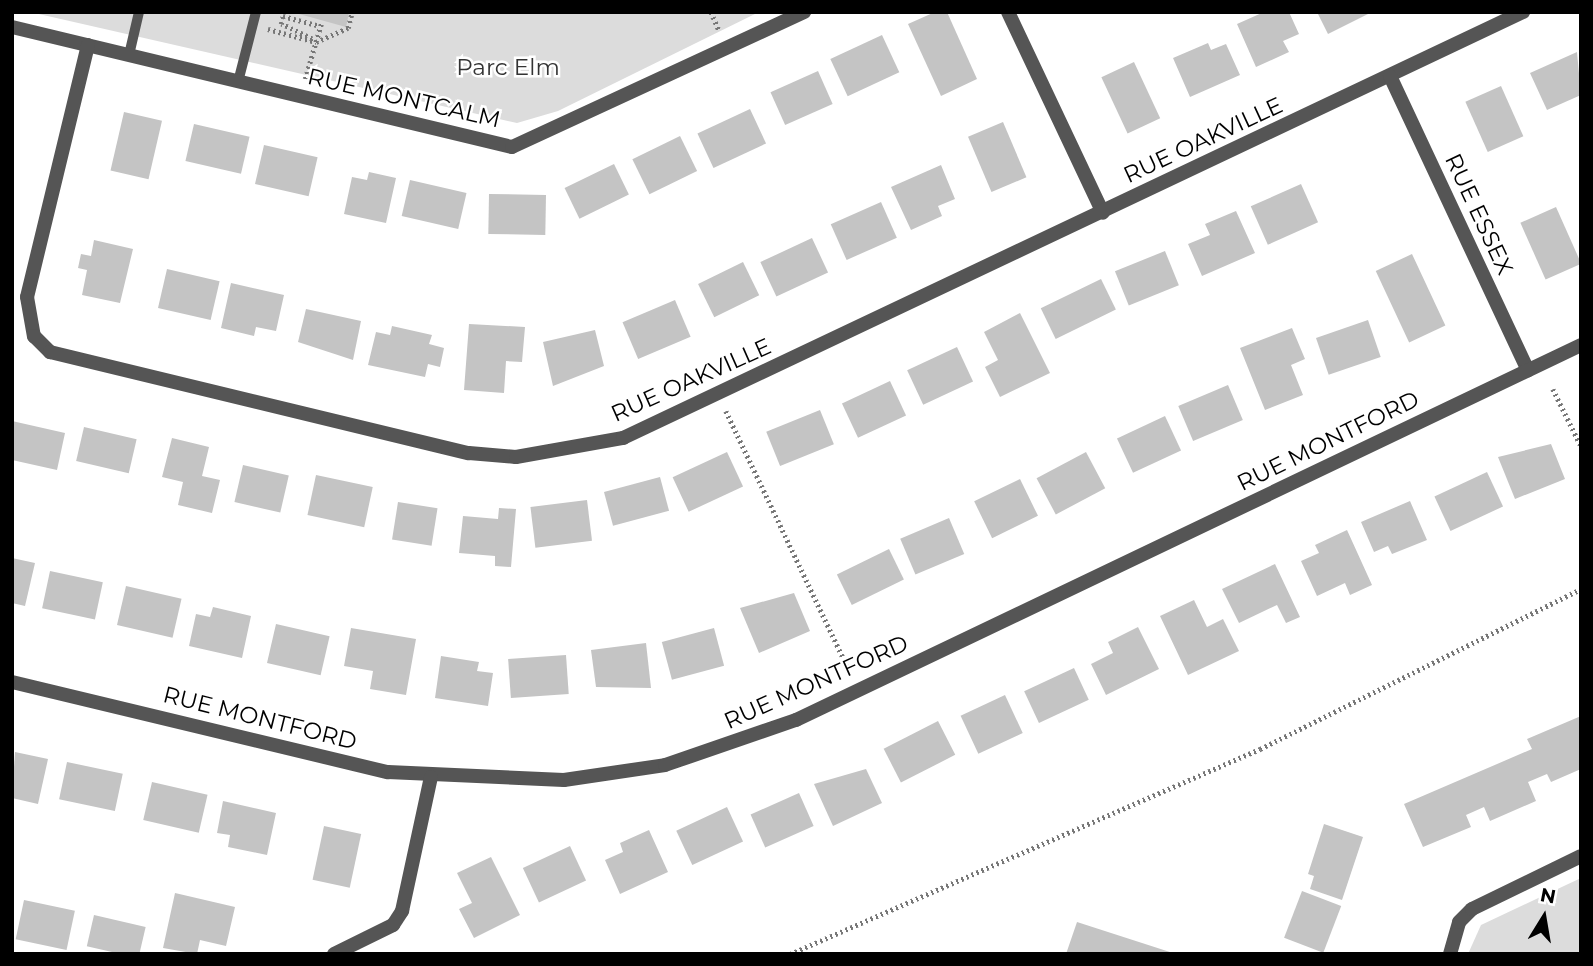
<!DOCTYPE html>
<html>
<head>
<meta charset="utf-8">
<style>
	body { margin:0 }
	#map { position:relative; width:1593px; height:966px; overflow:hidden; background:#fff; font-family:Montserrat,sans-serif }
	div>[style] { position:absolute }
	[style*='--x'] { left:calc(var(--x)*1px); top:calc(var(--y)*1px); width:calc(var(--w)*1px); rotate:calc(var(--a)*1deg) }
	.green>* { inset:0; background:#dcdcdc }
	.building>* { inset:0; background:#c4c4c4; transform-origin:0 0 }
	.path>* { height:4.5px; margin-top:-2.25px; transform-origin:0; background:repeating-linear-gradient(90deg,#777 0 2px,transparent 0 5.5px) }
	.service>* { height:10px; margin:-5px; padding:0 5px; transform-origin:5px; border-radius:5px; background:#555 }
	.minor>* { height:14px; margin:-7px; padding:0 7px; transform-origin:7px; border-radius:7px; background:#555 }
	span { translate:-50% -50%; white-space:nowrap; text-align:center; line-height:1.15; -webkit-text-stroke:5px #fff; paint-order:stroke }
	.park-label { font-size:23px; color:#333 }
	.street-label { font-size:23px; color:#000 }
	.frame { position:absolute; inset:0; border:14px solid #000; pointer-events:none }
	.north { position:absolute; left:1509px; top:882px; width:70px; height:70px; -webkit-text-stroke:5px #fff; paint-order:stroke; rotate:11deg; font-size:19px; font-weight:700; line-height:28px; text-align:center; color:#000 }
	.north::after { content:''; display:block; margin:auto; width:24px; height:32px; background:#000; clip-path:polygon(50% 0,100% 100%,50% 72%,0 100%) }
</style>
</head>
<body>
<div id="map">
	<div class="green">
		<i style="clip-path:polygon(30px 12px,759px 12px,558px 111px,517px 123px)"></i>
		<i style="clip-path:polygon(1581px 878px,1581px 954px,1468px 954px,1481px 925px)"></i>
	</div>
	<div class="building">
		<i style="clip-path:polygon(292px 12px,349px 12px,346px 27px)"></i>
		<i style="clip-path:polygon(935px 12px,947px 12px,977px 79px,941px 96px,908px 24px)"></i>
		<i style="clip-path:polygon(1264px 12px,1289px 12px,1299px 34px,1283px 41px,1289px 52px,1256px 67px,1237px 24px)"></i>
		<i style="clip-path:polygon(1317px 12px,1372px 12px,1328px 34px)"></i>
		<i style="left:882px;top:35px;width:41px;height:57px;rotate:65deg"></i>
		<i style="clip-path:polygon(1208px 43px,1211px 50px,1226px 44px,1240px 75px,1190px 97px,1173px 58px)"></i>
		<i style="clip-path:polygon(1577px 52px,1581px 95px,1547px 110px,1530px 73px)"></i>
		<i style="left:1134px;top:62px;width:62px;height:36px;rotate:65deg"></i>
		<i style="left:818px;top:71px;width:36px;height:52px;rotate:66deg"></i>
		<i style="left:1501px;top:86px;width:55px;height:39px;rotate:66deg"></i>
		<i style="left:750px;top:109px;width:38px;height:58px;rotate:65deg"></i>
		<i style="left:124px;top:112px;width:39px;height:60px;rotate:13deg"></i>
		<i style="left:1003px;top:122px;width:60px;height:38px;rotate:67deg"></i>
		<i style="left:194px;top:124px;width:57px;height:38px;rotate:13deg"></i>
		<i style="left:680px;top:136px;width:39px;height:53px;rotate:64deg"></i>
		<i style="left:264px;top:145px;width:55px;height:40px;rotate:13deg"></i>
		<i style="left:614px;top:164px;width:34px;height:55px;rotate:64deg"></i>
		<i style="clip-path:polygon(941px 165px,955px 199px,938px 206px,942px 216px,911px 230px,891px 187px)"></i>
		<i style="clip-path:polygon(369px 172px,396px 178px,386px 223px,344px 214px,352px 177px,367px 180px)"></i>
		<i style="left:410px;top:180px;width:58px;height:37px;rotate:13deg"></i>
		<i style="left:1301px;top:184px;width:42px;height:55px;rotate:66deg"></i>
		<i style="left:489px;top:194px;width:57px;height:40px;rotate:1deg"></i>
		<i style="left:881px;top:202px;width:39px;height:55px;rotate:66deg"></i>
		<i style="left:1556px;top:207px;width:62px;height:39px;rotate:66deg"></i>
		<i style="clip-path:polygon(1236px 211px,1255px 253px,1202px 276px,1188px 244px,1210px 235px,1205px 224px)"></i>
		<i style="left:812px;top:238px;width:38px;height:57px;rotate:65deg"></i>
		<i style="clip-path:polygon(94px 240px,133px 249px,120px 303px,82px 295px,87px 270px,78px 268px,81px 254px,91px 256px)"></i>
		<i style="left:1165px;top:251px;width:37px;height:54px;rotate:68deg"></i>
		<i style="left:1412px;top:254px;width:79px;height:40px;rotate:65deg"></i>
		<i style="left:743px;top:262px;width:37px;height:50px;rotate:64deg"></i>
		<i style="left:167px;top:269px;width:54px;height:40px;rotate:13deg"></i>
		<i style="left:1101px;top:279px;width:34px;height:67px;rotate:64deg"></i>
		<i style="clip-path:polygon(231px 283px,284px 295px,276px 331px,256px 327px,254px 336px,221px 328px)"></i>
		<i style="left:675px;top:300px;width:40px;height:57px;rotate:67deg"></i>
		<i style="clip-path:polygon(306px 309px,361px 321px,353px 360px,298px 342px)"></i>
		<i style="clip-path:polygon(1020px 313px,1050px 373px,1000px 397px,985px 367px,998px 360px,984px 332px)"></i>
		<i style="left:1368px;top:320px;width:39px;height:55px;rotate:71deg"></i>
		<i style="clip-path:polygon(469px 324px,525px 327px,522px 362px,506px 361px,504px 393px,464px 390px)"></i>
		<i style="clip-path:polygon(392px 326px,432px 335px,429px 344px,444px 348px,440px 367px,428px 364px,425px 377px,368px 365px,376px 332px,390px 335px)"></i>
		<i style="clip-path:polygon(1292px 328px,1305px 359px,1291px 365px,1303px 395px,1265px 410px,1240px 348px)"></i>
		<i style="clip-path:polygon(595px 330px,604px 366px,553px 386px,543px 342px)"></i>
		<i style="left:957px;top:347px;width:38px;height:55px;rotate:65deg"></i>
		<i style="left:890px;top:381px;width:38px;height:53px;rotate:65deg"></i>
		<i style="left:1228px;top:385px;width:38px;height:54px;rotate:67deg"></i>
		<i style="left:820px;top:410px;width:37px;height:58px;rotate:68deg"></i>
		<i style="left:1165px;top:416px;width:38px;height:53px;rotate:65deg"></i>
		<i style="clip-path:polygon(12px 421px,65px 433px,57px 470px,12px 460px)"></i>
		<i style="left:84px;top:427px;width:54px;height:35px;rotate:13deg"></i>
		<i style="clip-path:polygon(172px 438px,209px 447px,202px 476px,220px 480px,212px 513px,178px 505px,183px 482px,162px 477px)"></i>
		<i style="clip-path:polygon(1551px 444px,1565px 479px,1515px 499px,1498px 457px)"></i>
		<i style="left:727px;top:452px;width:38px;height:60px;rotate:65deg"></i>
		<i style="left:1086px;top:452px;width:41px;height:56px;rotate:62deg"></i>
		<i style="left:243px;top:465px;width:47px;height:38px;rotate:13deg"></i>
		<i style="left:1487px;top:472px;width:38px;height:58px;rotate:65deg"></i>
		<i style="left:316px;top:475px;width:58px;height:41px;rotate:12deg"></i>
		<i style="left:660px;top:477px;width:35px;height:58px;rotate:75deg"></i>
		<i style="left:1020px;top:479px;width:41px;height:51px;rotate:64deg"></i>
		<i style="left:587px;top:500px;width:41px;height:57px;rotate:83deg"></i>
		<i style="clip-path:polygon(1410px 501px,1427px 540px,1392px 554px,1388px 546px,1374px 552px,1361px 522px)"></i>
		<i style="left:398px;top:502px;width:40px;height:38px;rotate:9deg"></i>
		<i style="clip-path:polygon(499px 508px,516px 509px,511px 567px,495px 566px,495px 556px,459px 553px,463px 516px,498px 519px)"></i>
		<i style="left:949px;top:518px;width:39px;height:53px;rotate:67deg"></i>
		<i style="clip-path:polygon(1347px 530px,1372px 585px,1350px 595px,1345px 583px,1317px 596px,1301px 561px,1319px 553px,1315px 545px)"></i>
		<i style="left:889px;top:549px;width:34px;height:58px;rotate:64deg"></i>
		<i style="clip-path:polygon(12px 558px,35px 563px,25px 606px,12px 603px)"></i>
		<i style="clip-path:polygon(1275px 564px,1300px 617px,1286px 623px,1277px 605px,1239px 623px,1222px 589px)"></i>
		<i style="left:50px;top:571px;width:54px;height:38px;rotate:12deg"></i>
		<i style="left:126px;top:586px;width:57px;height:40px;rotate:13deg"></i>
		<i style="clip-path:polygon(794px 593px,810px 631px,759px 653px,740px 608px)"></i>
		<i style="clip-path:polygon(1194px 600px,1207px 627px,1223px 619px,1239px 651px,1188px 675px,1160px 616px)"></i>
		<i style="clip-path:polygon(213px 607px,251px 616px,242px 658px,189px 646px,196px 614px,210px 617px)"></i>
		<i style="left:276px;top:624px;width:55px;height:40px;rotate:13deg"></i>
		<i style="clip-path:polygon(1138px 627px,1159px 669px,1106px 695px,1091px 664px,1113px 653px,1108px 642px)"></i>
		<i style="clip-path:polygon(351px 628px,416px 639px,406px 695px,370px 689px,373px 671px,344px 666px)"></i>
		<i style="left:714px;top:628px;width:39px;height:54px;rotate:75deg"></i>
		<i style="clip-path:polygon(646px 643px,651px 688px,596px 687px,591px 650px)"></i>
		<i style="left:566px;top:655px;width:39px;height:58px;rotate:86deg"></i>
		<i style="clip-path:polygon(441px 656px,479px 662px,477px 671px,493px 673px,488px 706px,435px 698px)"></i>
		<i style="left:1074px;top:668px;width:35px;height:55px;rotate:65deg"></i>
		<i style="left:1005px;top:695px;width:42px;height:49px;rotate:65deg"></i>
		<i style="clip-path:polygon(1581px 716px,1581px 769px,1551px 782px,1547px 774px,1528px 782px,1536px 801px,1490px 821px,1484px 807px,1466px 815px,1471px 827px,1423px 847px,1404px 804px,1532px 749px,1527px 739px)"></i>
		<i style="left:938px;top:721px;width:38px;height:61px;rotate:63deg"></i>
		<i style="clip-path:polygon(15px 752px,48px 759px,38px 804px,12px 798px)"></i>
		<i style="left:67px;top:762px;width:57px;height:38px;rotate:12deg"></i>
		<i style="clip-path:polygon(866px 769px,882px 803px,833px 826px,814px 784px)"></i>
		<i style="left:152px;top:782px;width:57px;height:39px;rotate:13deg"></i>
		<i style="left:799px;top:793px;width:36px;height:53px;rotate:66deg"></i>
		<i style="clip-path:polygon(223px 801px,276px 813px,267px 855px,228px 847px,230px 835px,217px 833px)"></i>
		<i style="left:727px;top:807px;width:38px;height:56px;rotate:65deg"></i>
		<i style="clip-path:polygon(1324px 824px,1363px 837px,1342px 900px,1310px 889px,1314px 876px,1308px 874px)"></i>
		<i style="left:324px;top:826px;width:38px;height:55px;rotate:12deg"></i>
		<i style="clip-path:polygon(649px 830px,668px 872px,620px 894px,605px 860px,623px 852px,620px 843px)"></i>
		<i style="left:570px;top:846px;width:38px;height:52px;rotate:65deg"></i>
		<i style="clip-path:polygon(491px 857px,520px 915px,474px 938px,459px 909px,472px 903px,457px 873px)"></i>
		<i style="left:1302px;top:891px;width:42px;height:50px;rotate:21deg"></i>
		<i style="clip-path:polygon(175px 893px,235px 907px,226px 946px,200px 940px,197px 954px,163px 948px)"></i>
		<i style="left:24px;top:900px;width:52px;height:40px;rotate:12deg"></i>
		<i style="left:94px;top:915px;width:53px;height:32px;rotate:13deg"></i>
		<i style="clip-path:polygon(1077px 922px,1173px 953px,1173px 954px,1066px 954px)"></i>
	</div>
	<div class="path">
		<i style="--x:711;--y:12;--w:20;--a:66"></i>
		<i style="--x:268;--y:29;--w:50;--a:15.2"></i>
		<i style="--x:316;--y:42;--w:35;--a:-24"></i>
		<i style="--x:348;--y:28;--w:16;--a:-76"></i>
		<i style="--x:312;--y:39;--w:34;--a:-154"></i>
		<i style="--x:281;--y:24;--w:8;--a:-76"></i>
		<i style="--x:283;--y:16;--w:38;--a:15"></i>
		<i style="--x:305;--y:79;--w:60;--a:-73.7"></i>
		<i style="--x:1553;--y:389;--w:64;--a:63.8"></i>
		<i style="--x:726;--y:411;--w:287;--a:64.6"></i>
		<i style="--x:790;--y:954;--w:513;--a:-23.57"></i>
		<i style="--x:1260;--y:749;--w:359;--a:-26.5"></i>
	</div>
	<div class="service">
		<i style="--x:129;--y:55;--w:44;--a:-76.9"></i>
		<i style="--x:238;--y:82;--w:72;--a:-75.6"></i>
	</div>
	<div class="minor">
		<i style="--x:1008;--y:12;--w:222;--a:64.7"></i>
		<i style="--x:12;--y:27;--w:514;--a:13.5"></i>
		<i style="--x:512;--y:147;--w:322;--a:-24.8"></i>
		<i style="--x:88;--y:45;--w:259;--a:103.6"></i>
		<i style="--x:27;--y:297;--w:40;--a:80"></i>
		<i style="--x:34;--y:336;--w:23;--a:45"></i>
		<i style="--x:50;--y:352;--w:431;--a:13.6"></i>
		<i style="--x:469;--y:453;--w:47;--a:4.9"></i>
		<i style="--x:516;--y:457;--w:109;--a:-10.1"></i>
		<i style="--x:623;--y:438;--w:996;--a:-25.33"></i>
		<i style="--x:1390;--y:76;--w:325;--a:64.9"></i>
		<i style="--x:12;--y:682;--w:387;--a:13.5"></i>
		<i style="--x:388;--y:772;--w:176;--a:2.6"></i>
		<i style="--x:564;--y:780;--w:102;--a:-8.4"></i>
		<i style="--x:665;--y:765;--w:139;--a:-19"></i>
		<i style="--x:796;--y:720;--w:870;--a:-25.53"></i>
		<i style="--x:334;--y:954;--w:66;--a:-26.2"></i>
		<i style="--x:393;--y:925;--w:17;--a:-57"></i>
		<i style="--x:402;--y:911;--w:137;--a:-77.8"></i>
		<i style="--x:1450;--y:954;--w:33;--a:-74"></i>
		<i style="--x:1459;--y:922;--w:18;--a:-45"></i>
		<i style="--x:1472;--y:909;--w:121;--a:-25.9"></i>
	</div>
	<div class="park-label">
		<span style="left:508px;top:67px">Parc Elm</span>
	</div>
	<div class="street-label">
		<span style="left:404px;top:98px;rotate:13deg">RUE MONTCALM</span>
		<span style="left:1203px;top:140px;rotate:-25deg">RUE OAKVILLE</span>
		<span style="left:1479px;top:214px;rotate:65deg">RUE ESSEX</span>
		<span style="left:691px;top:380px;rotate:-24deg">RUE OAKVILLE</span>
		<span style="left:1328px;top:441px;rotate:-26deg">RUE MONTFORD</span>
		<span style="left:816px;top:682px;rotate:-24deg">RUE MONTFORD</span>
		<span style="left:260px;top:718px;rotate:14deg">RUE MONTFORD</span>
	</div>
	<div class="frame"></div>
	<div class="north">N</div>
</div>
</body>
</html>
